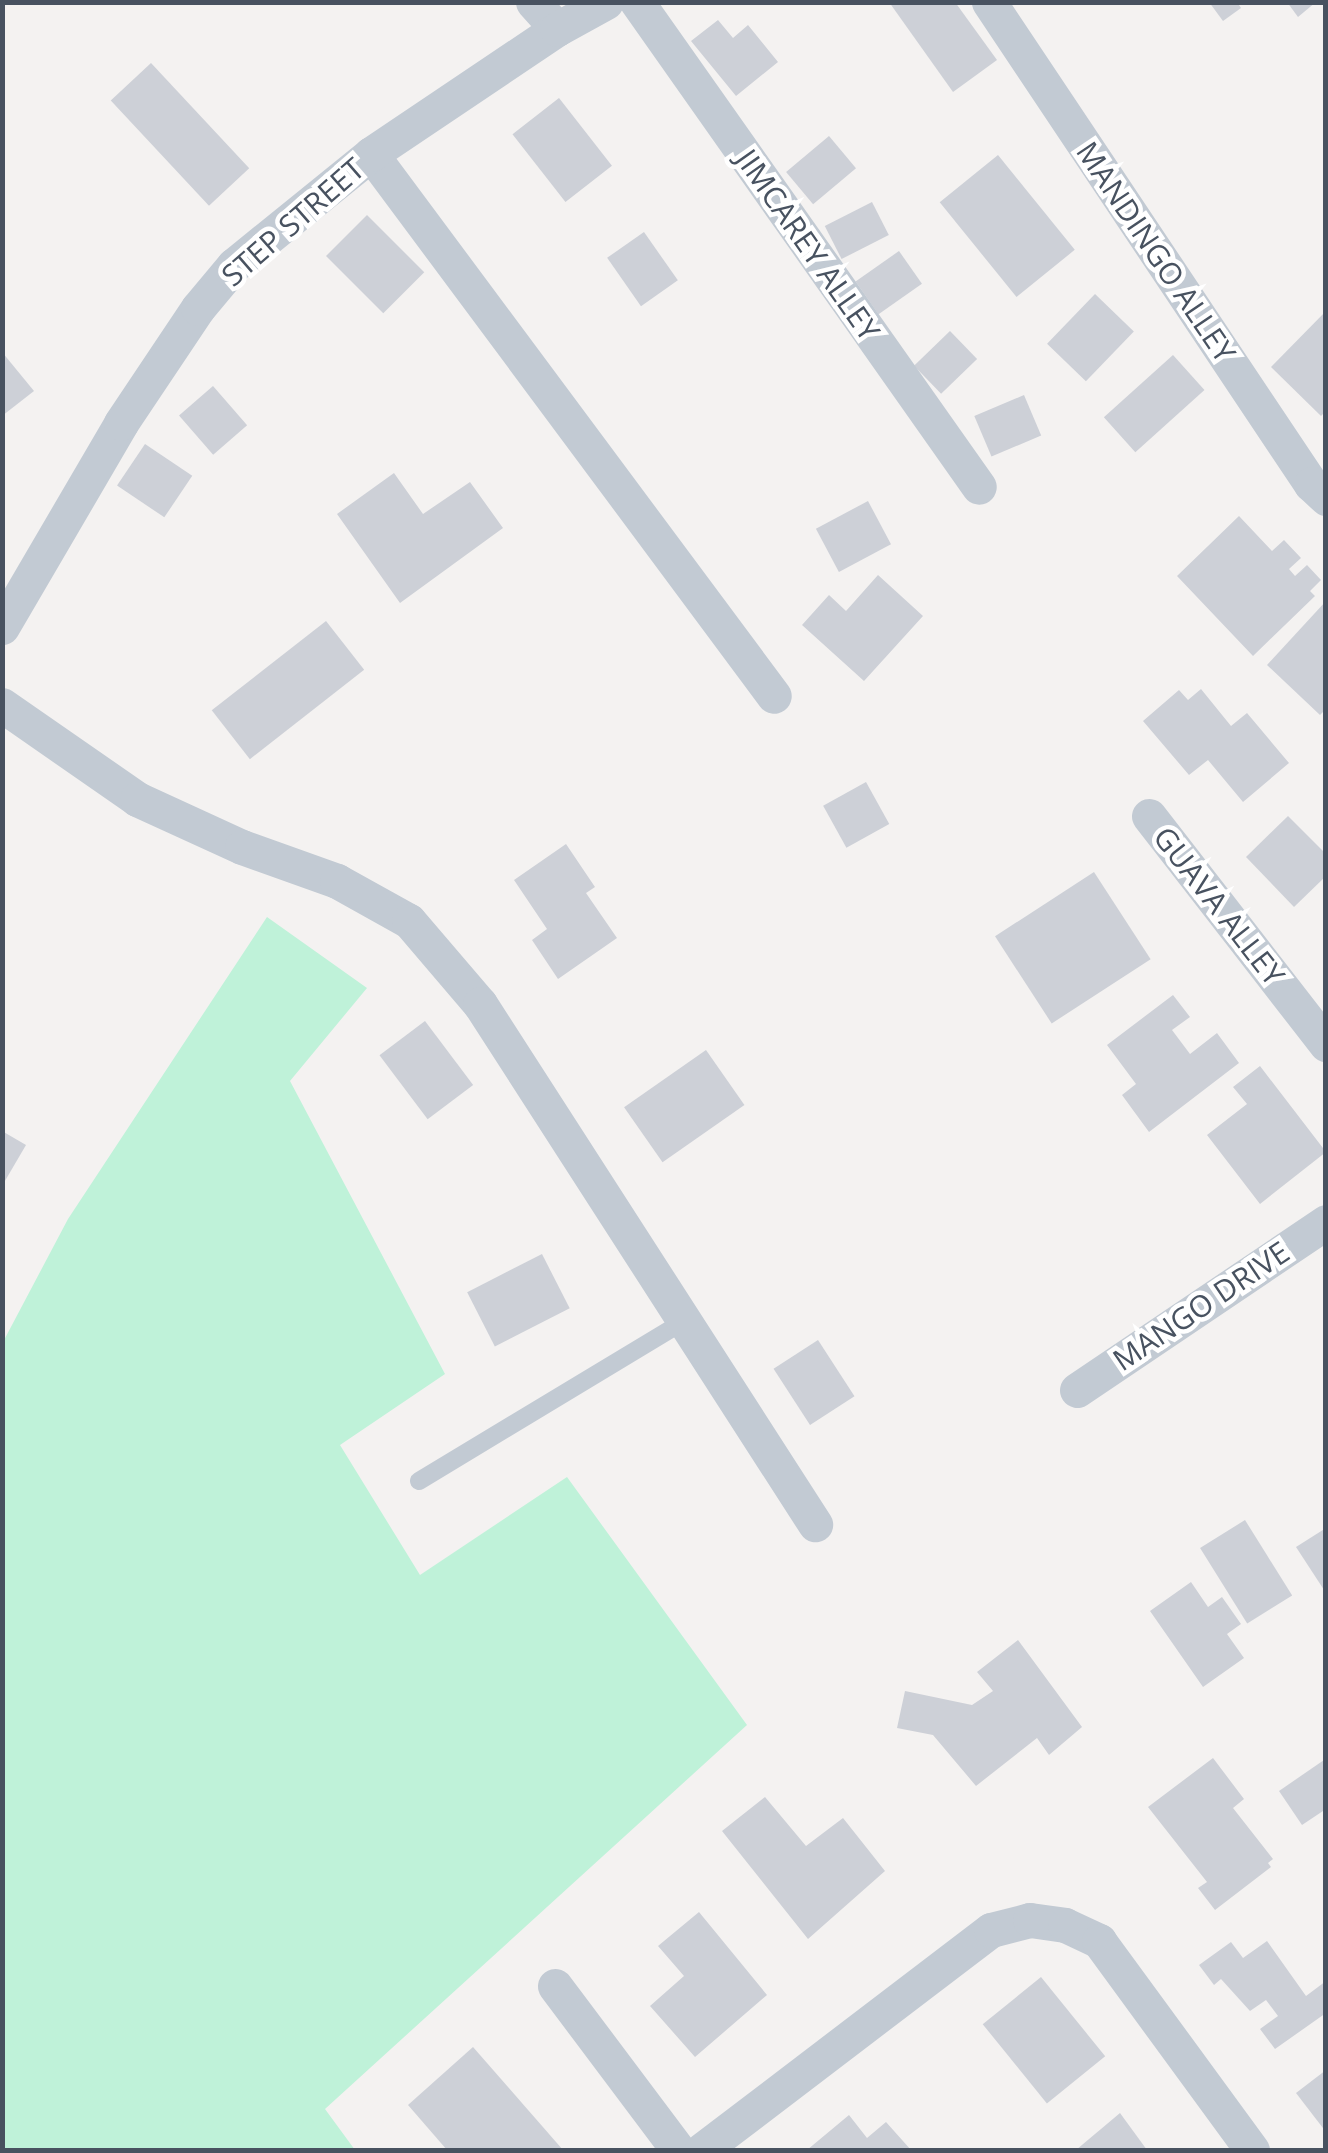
<!DOCTYPE html>
<html>
<head>
<meta charset="utf-8">
<style>
	body { margin:0 }
	#map { position:relative; width:1328px; height:2153px; overflow:hidden; background:#f4f2f1; font-family:"Open Sans",sans-serif }
	div>[style] { position:absolute }
	[style*='--x'] { left:calc(var(--x)*1px); top:calc(var(--y)*1px); width:calc(var(--w)*1px); rotate:calc(var(--a)*1deg) }
	.green>* { inset:0; background:#bff2d9 }
	.building>* { inset:0; background:#cdd0d7; transform-origin:0 0 }
	.service>* { height:18px; margin:-9px; padding:0 9px; transform-origin:9px; border-radius:9px; background:#c2cad3 }
	.minor>* { height:35px; margin:-17.5px; padding:0 17.5px; transform-origin:17.5px; border-radius:17.5px; background:#c2cad3 }
	span { translate:-50% -50%; white-space:nowrap; text-align:center; line-height:1.15; -webkit-text-stroke:9px #fff; paint-order:stroke }
	.street-label { font-size:30px; color:#485260 }
	.frame { position:absolute; inset:0; border:5px solid #485260; pointer-events:none }
</style>
</head>
<body>
<div id="map">
	<div class="green">
		<i style="clip-path:polygon(267px 917px,367px 988px,290px 1081px,445px 1374px,340px 1445px,420px 1575px,567px 1477px,747px 1725px,325px 2109px,355px 2150px,3px 2150px,3px 1342px,68px 1219px)"></i>
	</div>
	<div class="building">
		<i style="clip-path:polygon(889px 2px,955px 2px,997px 60px,953px 92px)"></i>
		<i style="clip-path:polygon(1209px 2px,1237px 2px,1241px 8px,1223px 21px)"></i>
		<i style="clip-path:polygon(1287px 2px,1316px 2px,1298px 17px)"></i>
		<i style="clip-path:polygon(718px 20px,733px 38px,748px 25px,778px 62px,736px 96px,691px 41px)"></i>
		<i style="left:151px;top:63px;width:144px;height:55px;rotate:47deg"></i>
		<i style="left:559px;top:98px;width:86px;height:59px;rotate:52deg"></i>
		<i style="left:829px;top:136px;width:42px;height:56px;rotate:50deg"></i>
		<i style="left:998px;top:155px;width:122px;height:75px;rotate:51deg"></i>
		<i style="left:872px;top:202px;width:37px;height:53px;rotate:63deg"></i>
		<i style="left:367px;top:215px;width:81px;height:58px;rotate:45deg"></i>
		<i style="left:644px;top:232px;width:59px;height:45px;rotate:55deg"></i>
		<i style="left:899px;top:251px;width:40px;height:53px;rotate:55deg"></i>
		<i style="left:1095px;top:294px;width:54px;height:69px;rotate:44deg"></i>
		<i style="clip-path:polygon(1326px 311px,1326px 411px,1321px 416px,1271px 367px)"></i>
		<i style="left:950px;top:331px;width:39px;height:50px;rotate:46deg"></i>
		<i style="clip-path:polygon(2px 352px,34px 391px,2px 416px)"></i>
		<i style="left:1173px;top:355px;width:47px;height:93px;rotate:48deg"></i>
		<i style="left:213px;top:386px;width:52px;height:45px;rotate:49deg"></i>
		<i style="left:1024px;top:395px;width:44px;height:54px;rotate:67deg"></i>
		<i style="left:145px;top:444px;width:57px;height:50px;rotate:34deg"></i>
		<i style="clip-path:polygon(394px 473px,423px 514px,470px 482px,503px 528px,400px 603px,337px 514px)"></i>
		<i style="left:868px;top:501px;width:49px;height:59px;rotate:62deg"></i>
		<i style="clip-path:polygon(1239px 516px,1272px 551px,1284px 540px,1301px 558px,1289px 569px,1295px 576px,1307px 565px,1321px 580px,1310px 591px,1315px 596px,1253px 656px,1177px 576px)"></i>
		<i style="clip-path:polygon(878px 575px,923px 616px,864px 681px,802px 625px,829px 595px,846px 611px)"></i>
		<i style="clip-path:polygon(1326px 601px,1326px 709px,1320px 715px,1267px 665px)"></i>
		<i style="left:326px;top:621px;width:62px;height:145px;rotate:52deg"></i>
		<i style="clip-path:polygon(1201px 689px,1231px 726px,1247px 713px,1289px 763px,1243px 802px,1208px 760px,1189px 775px,1143px 721px,1179px 690px,1188px 700px)"></i>
		<i style="left:866px;top:782px;width:48px;height:49px;rotate:61deg"></i>
		<i style="clip-path:polygon(1288px 816px,1326px 854px,1326px 876px,1294px 907px,1246px 857px)"></i>
		<i style="clip-path:polygon(566px 844px,595px 887px,586px 893px,617px 938px,558px 979px,532px 940px,547px 929px,514px 880px)"></i>
		<i style="left:1094px;top:872px;width:104px;height:118px;rotate:57deg"></i>
		<i style="clip-path:polygon(1173px 995px,1190px 1017px,1172px 1030px,1190px 1054px,1217px 1033px,1239px 1063px,1149px 1132px,1122px 1095px,1136px 1084px,1107px 1045px)"></i>
		<i style="left:425px;top:1021px;width:80px;height:57px;rotate:53deg"></i>
		<i style="left:706px;top:1050px;width:67px;height:100px;rotate:55deg"></i>
		<i style="clip-path:polygon(1260px 1066px,1326px 1152px,1260px 1204px,1207px 1135px,1247px 1104px,1233px 1087px)"></i>
		<i style="clip-path:polygon(2px 1131px,26px 1145px,2px 1186px)"></i>
		<i style="left:542px;top:1254px;width:61px;height:84px;rotate:63deg"></i>
		<i style="left:818px;top:1340px;width:67px;height:53px;rotate:57deg"></i>
		<i style="left:1245px;top:1520px;width:89px;height:53px;rotate:58deg"></i>
		<i style="clip-path:polygon(1326px 1528px,1326px 1593px,1296px 1547px)"></i>
		<i style="clip-path:polygon(1191px 1582px,1208px 1607px,1222px 1597px,1241px 1624px,1227px 1634px,1244px 1658px,1203px 1687px,1150px 1611px)"></i>
		<i style="clip-path:polygon(1018px 1640px,1082px 1727px,1049px 1755px,1037px 1738px,976px 1786px,933px 1735px,897px 1728px,905px 1691px,972px 1705px,993px 1691px,977px 1672px)"></i>
		<i style="clip-path:polygon(1213px 1758px,1244px 1799px,1233px 1808px,1273px 1859px,1268px 1863px,1271px 1867px,1215px 1910px,1198px 1888px,1207px 1882px,1148px 1807px)"></i>
		<i style="clip-path:polygon(1324px 1760px,1326px 1809px,1302px 1825px,1279px 1791px)"></i>
		<i style="clip-path:polygon(765px 1797px,806px 1846px,843px 1818px,885px 1871px,808px 1939px,722px 1831px)"></i>
		<i style="clip-path:polygon(699px 1912px,767px 1995px,695px 2057px,650px 2006px,684px 1976px,658px 1946px)"></i>
		<i style="clip-path:polygon(1267px 1941px,1306px 1996px,1326px 1981px,1326px 2013px,1275px 2049px,1260px 2029px,1278px 2016px,1266px 2000px,1250px 2011px,1221px 1979px,1214px 1985px,1199px 1965px,1231px 1942px,1243px 1958px)"></i>
		<i style="left:1041px;top:1977px;width:102px;height:75px;rotate:51deg"></i>
		<i style="clip-path:polygon(473px 2047px,563px 2150px,447px 2150px,408px 2105px)"></i>
		<i style="clip-path:polygon(1326px 2070px,1326px 2132px,1296px 2093px)"></i>
		<i style="clip-path:polygon(1120px 2113px,1147px 2150px,1076px 2150px)"></i>
		<i style="clip-path:polygon(849px 2115px,867px 2138px,886px 2122px,911px 2150px,807px 2150px)"></i>
	</div>
	<div class="service">
		<i style="--x:419;--y:1481;--w:310;--a:-31.1"></i>
	</div>
	<div class="minor">
		<i style="--x:533;--y:2;--w:36;--a:48"></i>
		<i style="--x:637;--y:2;--w:593;--a:54.81"></i>
		<i style="--x:989;--y:2;--w:580;--a:56.26"></i>
		<i style="--x:1311;--y:484;--w:21;--a:43"></i>
		<i style="--x:371;--y:154;--w:675;--a:53.37"></i>
		<i style="--x:2;--y:627;--w:236;--a:-59.7"></i>
		<i style="--x:121;--y:423;--w:138;--a:-56.2"></i>
		<i style="--x:198;--y:308;--w:56;--a:-50.1"></i>
		<i style="--x:234;--y:265;--w:176;--a:-39"></i>
		<i style="--x:371;--y:154;--w:224;--a:-33.9"></i>
		<i style="--x:557;--y:29;--w:56;--a:-28.9"></i>
		<i style="--x:2;--y:705;--w:165;--a:34.8"></i>
		<i style="--x:137;--y:799;--w:115;--a:24.6"></i>
		<i style="--x:242;--y:847;--w:101;--a:19.7"></i>
		<i style="--x:337;--y:881;--w:82;--a:29.1"></i>
		<i style="--x:409;--y:921;--w:109;--a:49.5"></i>
		<i style="--x:480;--y:1004;--w:619;--a:57.21"></i>
		<i style="--x:1149;--y:816;--w:289;--a:52.2"></i>
		<i style="--x:1077;--y:1390;--w:300;--a:-34"></i>
		<i style="--x:555;--y:1986;--w:205;--a:53.1"></i>
		<i style="--x:702;--y:2150;--w:363;--a:-37.3"></i>
		<i style="--x:991;--y:1930;--w:40;--a:-14.4"></i>
		<i style="--x:1030;--y:1920;--w:35;--a:8"></i>
		<i style="--x:1065;--y:1925;--w:38;--a:25"></i>
		<i style="--x:1099;--y:1941;--w:259;--a:53.8"></i>
	</div>
	<div class="street-label">
		<span style="left:293px;top:222px;rotate:-41deg">STEP STREET</span>
		<span style="left:808px;top:245px;rotate:55deg">JIMCAREY ALLEY</span>
		<span style="left:1156px;top:252px;rotate:56deg">MANDINGO ALLEY</span>
		<span style="left:1219px;top:906px;rotate:52deg">GUAVA ALLEY</span>
		<span style="left:1201px;top:1306px;rotate:-34deg">MANGO DRIVE</span>
	</div>
	<div class="frame"></div>
</div>
</body>
</html>
